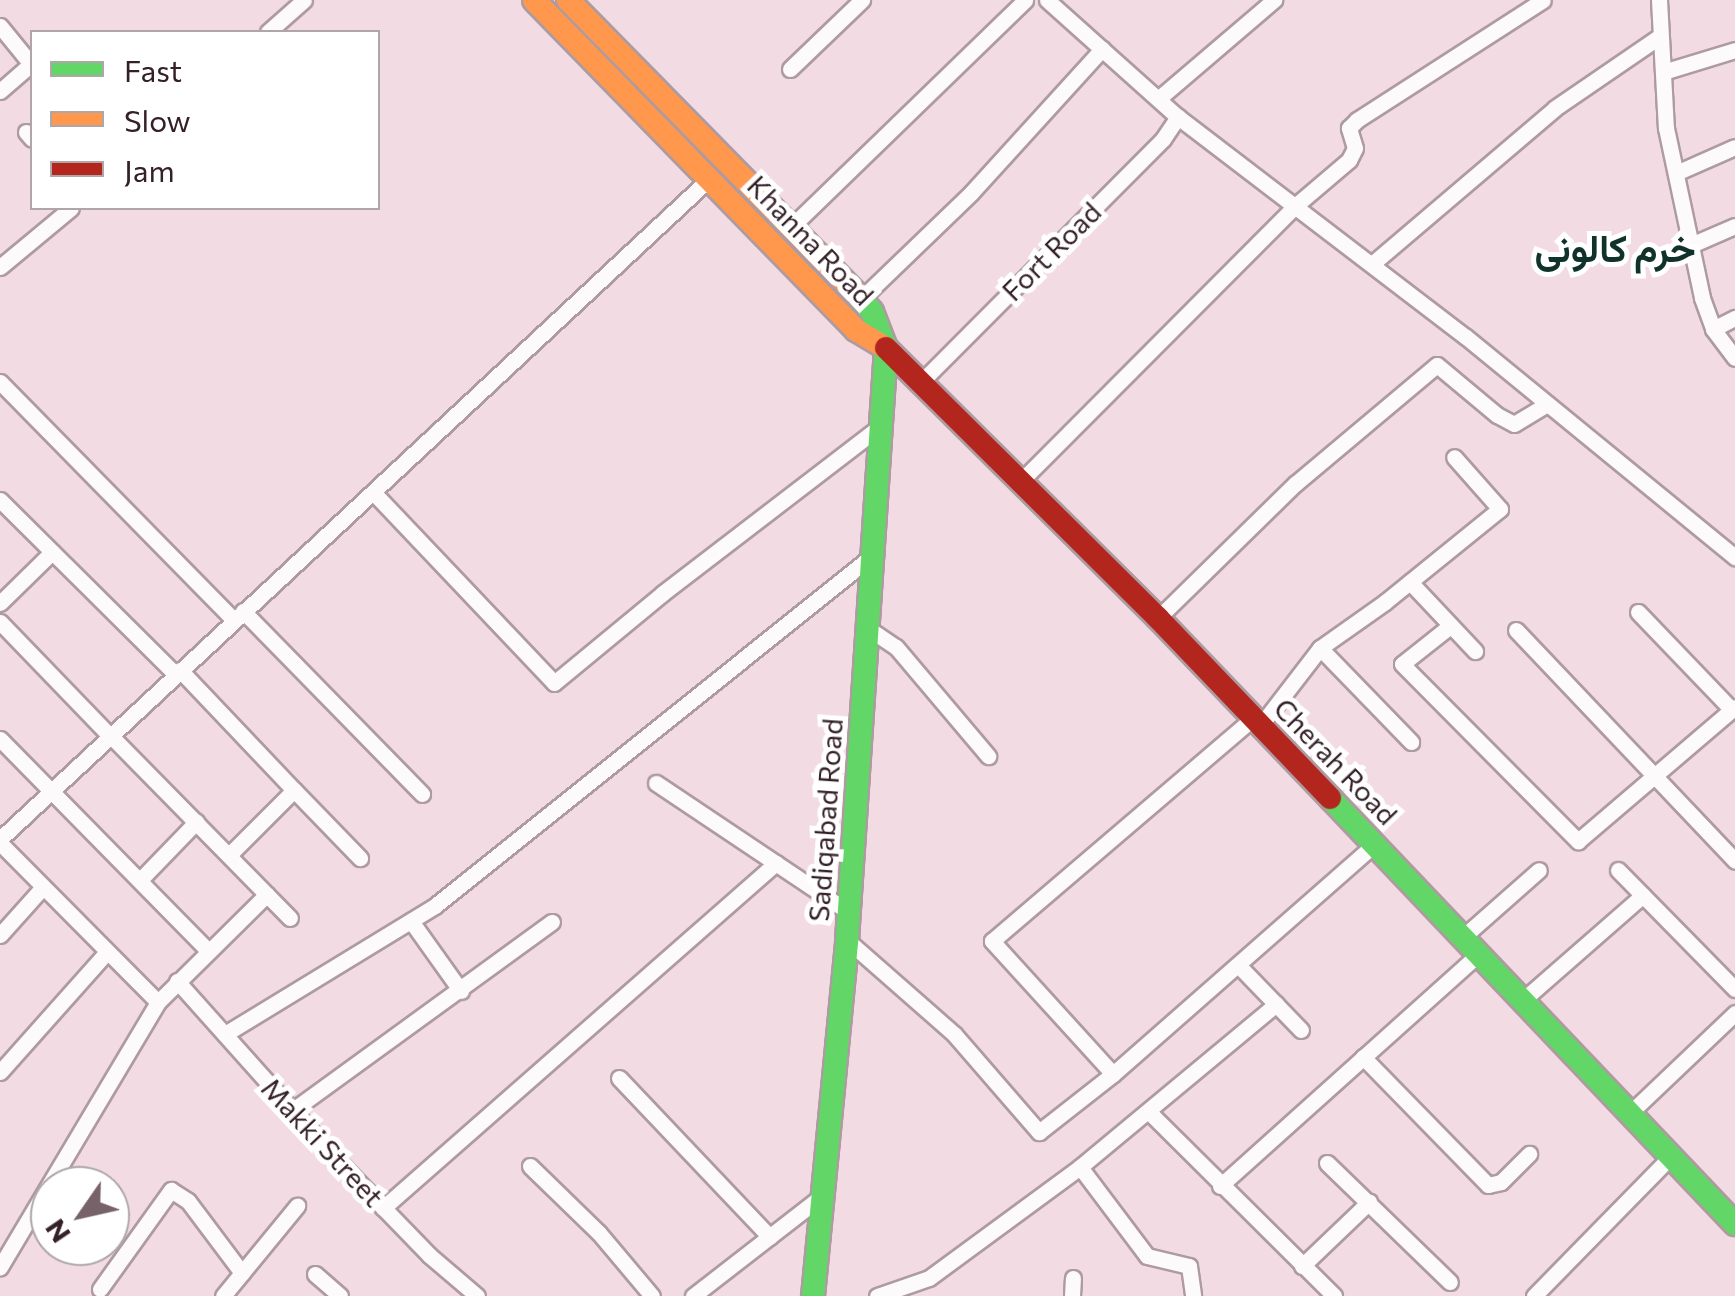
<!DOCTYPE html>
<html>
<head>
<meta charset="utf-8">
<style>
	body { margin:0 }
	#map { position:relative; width:1735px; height:1296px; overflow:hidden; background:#f2dbe2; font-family:Commissioner,Vazirmatn,sans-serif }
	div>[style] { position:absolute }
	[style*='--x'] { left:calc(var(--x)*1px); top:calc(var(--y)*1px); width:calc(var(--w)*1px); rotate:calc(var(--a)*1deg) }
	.roads { filter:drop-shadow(2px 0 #ae9ba1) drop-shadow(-2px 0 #ae9ba1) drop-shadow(0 2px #ae9ba1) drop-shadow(0 -2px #ae9ba1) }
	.street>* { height:15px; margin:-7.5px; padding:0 7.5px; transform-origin:7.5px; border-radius:7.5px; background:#fdfafb }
	.fast>* { height:22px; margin:-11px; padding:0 11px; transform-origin:11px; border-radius:11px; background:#63d668 }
	.slow>* { height:22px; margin:-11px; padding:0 11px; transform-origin:11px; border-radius:11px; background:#ff974d }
	.jam>* { height:22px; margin:-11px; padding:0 11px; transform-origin:11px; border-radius:11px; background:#b3261e }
	span { translate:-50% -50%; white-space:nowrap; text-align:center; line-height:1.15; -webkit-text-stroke:10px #fff; paint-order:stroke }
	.street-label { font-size:28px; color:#342127 }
	.district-label { font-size:38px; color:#11312b; font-weight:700 }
	.legend { position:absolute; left:30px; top:30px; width:350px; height:180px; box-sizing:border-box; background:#fff; border:2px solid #aea6a9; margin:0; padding:12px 18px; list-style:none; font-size:30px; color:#342127 }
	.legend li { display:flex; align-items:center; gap:20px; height:50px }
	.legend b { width:50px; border:2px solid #aea6a9 }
	.north { position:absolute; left:30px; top:1166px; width:100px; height:100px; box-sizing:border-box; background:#fff; border:2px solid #aea6a9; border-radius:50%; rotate:236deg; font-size:28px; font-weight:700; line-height:40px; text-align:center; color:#342127 }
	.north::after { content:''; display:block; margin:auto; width:35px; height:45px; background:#766268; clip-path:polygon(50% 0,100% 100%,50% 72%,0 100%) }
</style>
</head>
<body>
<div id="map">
	<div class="roads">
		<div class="street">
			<i style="--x:1047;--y:0;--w:176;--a:41.8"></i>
			<i style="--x:1178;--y:117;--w:362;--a:37.4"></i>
			<i style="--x:1466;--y:337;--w:348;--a:39.3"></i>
			<i style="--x:1659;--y:0;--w:128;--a:86.9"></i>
			<i style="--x:1666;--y:128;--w:174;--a:78"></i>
			<i style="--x:1702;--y:298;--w:33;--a:70"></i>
			<i style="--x:1713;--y:329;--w:36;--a:53"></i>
			<i style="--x:0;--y:26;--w:49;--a:50.8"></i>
			<i style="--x:31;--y:64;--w:41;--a:138.9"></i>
			<i style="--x:268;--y:32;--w:48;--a:-41.6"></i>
			<i style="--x:790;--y:69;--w:100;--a:-43.8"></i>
			<i style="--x:1663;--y:72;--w:75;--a:-17"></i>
			<i style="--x:1158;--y:99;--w:153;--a:-40.5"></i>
			<i style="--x:26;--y:132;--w:9;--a:49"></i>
			<i style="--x:1676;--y:173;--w:64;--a:-23.8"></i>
			<i style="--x:791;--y:227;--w:326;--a:-44.1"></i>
			<i style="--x:1691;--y:245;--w:48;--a:-23.4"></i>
			<i style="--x:1372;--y:264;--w:240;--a:-40.4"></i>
			<i style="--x:1555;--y:108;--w:127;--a:-34.4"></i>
			<i style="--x:0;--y:267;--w:92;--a:-39.7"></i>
			<i style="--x:861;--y:299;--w:153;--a:-43.9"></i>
			<i style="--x:971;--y:193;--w:195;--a:-47.7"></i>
			<i style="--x:1713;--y:329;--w:25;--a:-27"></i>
			<i style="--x:0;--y:382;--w:334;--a:45.5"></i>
			<i style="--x:921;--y:382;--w:343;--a:-45.1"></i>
			<i style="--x:1163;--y:139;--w:27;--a:-56"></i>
			<i style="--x:1020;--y:482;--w:390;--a:-45.1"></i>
			<i style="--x:1295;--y:206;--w:71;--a:-40.4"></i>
			<i style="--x:1349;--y:160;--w:13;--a:-63"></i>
			<i style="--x:1355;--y:148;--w:21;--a:-107"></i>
			<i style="--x:1349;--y:128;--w:11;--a:-45"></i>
			<i style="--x:1357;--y:120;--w:221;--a:-32.8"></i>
			<i style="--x:373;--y:492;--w:263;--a:46.5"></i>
			<i style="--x:554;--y:683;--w:141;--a:-39.5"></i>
			<i style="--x:663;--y:593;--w:275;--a:-37.5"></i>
			<i style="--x:0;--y:500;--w:247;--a:44.8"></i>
			<i style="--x:1410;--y:582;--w:95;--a:46.7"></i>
			<i style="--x:0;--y:603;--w:73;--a:-44.4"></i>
			<i style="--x:243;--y:611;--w:256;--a:45.6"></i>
			<i style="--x:1638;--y:612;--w:136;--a:46.2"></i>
			<i style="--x:1158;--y:618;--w:192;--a:-44.4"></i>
			<i style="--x:1295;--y:484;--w:185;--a:-40"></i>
			<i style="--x:1437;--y:365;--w:78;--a:39.8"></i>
			<i style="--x:1497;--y:415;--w:19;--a:28"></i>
			<i style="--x:1514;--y:424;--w:39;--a:-31"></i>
			<i style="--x:0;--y:622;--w:157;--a:46"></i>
			<i style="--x:1450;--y:626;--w:61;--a:141.6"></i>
			<i style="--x:1402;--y:664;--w:250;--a:45.2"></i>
			<i style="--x:1578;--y:841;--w:206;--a:-40.5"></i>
			<i style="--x:869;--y:629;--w:32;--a:34"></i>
			<i style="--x:896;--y:647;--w:143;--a:49.8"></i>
			<i style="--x:1516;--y:630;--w:318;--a:46.5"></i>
			<i style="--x:1320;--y:648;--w:131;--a:45.9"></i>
			<i style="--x:180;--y:670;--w:166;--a:46.5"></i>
			<i style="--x:294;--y:790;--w:91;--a:135"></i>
			<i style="--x:1260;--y:726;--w:98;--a:-52.4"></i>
			<i style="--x:1320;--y:648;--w:80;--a:-35.3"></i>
			<i style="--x:1385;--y:602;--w:148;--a:-39"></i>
			<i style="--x:1500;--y:509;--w:69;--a:-131.5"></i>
			<i style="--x:109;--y:734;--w:258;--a:45.5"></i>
			<i style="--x:0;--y:739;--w:297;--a:45.5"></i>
			<i style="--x:656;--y:783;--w:232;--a:33.8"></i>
			<i style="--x:294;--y:790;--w:95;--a:45.9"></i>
			<i style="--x:0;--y:839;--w:969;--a:-42.95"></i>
			<i style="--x:0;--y:843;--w:224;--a:45.2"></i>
			<i style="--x:158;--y:1002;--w:309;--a:120.8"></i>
			<i style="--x:1618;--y:870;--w:167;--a:45.5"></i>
			<i style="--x:140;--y:880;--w:81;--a:-46"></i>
			<i style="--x:411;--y:921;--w:86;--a:54.5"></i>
			<i style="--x:0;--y:935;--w:64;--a:-48.1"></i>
			<i style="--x:1463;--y:937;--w:101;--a:-41.4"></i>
			<i style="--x:847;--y:940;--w:142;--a:41.3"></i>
			<i style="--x:954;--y:1034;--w:130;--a:49.1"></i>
			<i style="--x:1039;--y:1132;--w:94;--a:-38.1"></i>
			<i style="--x:1113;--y:1074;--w:349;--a:-41.3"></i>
			<i style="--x:1239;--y:966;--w:89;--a:45.9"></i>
			<i style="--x:177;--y:981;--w:241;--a:48.2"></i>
			<i style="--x:338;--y:1161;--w:131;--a:45.9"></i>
			<i style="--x:429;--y:1255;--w:63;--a:40.5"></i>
			<i style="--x:1523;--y:1000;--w:159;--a:-41.2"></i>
			<i style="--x:158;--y:1002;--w:153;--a:-44.7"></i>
			<i style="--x:225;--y:1034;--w:247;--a:-31.4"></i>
			<i style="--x:436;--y:905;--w:558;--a:-38.68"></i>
			<i style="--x:1363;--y:1057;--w:179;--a:45.7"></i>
			<i style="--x:1488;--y:1185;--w:13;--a:-13"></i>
			<i style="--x:1501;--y:1182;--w:40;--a:-45"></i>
			<i style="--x:0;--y:1072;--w:161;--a:-48.3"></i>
			<i style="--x:1113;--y:1074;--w:180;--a:-132.3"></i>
			<i style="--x:992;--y:941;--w:343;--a:-40.5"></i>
			<i style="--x:619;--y:1078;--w:219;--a:46.5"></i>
			<i style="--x:293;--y:1110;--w:320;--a:-36"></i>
			<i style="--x:1149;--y:1112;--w:261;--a:44.8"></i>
			<i style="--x:1630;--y:1113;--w:145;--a:-43.6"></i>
			<i style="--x:1327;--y:1163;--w:171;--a:44.1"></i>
			<i style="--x:530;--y:1166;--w:96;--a:44.2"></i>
			<i style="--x:599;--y:1233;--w:82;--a:49.9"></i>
			<i style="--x:1080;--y:1167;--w:111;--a:53"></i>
			<i style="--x:1147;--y:1256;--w:43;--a:13.4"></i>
			<i style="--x:1189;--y:1266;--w:30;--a:82"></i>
			<i style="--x:1220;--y:1186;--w:348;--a:-41.9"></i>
			<i style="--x:383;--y:1208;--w:523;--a:-41.28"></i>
			<i style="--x:1302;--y:1266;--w:93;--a:-43.7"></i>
			<i style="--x:315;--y:1274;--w:33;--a:41"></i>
			<i style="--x:100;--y:1289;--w:122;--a:-54.4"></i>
			<i style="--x:171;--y:1190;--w:20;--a:33"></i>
			<i style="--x:188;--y:1201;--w:90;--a:53.1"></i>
			<i style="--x:223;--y:1296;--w:117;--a:-50.6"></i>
			<i style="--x:693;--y:1296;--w:165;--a:-37.8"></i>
			<i style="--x:877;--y:1296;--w:55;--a:-19.1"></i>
			<i style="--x:929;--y:1278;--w:187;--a:-36.3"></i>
			<i style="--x:1080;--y:1167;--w:255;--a:-39.7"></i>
			<i style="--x:1072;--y:1296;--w:18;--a:-87"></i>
			<i style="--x:1534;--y:1296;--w:196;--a:-45.6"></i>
		</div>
		<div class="fast">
			<i style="--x:1330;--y:798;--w:588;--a:46.45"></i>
			<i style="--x:813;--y:1296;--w:358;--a:-84.5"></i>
			<i style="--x:847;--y:940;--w:593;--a:-86.23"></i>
			<i style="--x:886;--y:348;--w:39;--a:-111"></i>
			<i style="--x:872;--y:312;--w:19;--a:-129"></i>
		</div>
		<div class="slow">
			<i style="--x:534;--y:0;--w:461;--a:45.7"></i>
			<i style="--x:856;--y:330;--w:35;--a:31"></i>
			<i style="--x:568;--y:0;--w:417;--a:45.5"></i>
		</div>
		<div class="jam">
			<i style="--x:886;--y:348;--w:383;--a:44.8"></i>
			<i style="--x:1158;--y:618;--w:249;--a:46.3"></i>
		</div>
	</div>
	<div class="street-label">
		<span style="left:811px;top:240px;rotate:46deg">Khanna Road</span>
		<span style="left:1051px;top:251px;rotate:-45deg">Fort Road</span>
		<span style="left:1336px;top:761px;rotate:46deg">Cherah Road</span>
		<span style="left:825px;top:820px;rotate:-86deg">Sadiqabad Road</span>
		<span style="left:323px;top:1142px;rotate:47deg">Makki Street</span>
	</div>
	<div class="district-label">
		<span style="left:1615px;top:247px">خرم کالونی</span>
	</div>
	<ul class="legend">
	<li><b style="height:12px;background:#63d668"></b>Fast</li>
	<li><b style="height:12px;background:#ff974d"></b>Slow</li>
	<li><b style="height:12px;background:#b3261e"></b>Jam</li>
	</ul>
	<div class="north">N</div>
</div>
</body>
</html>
